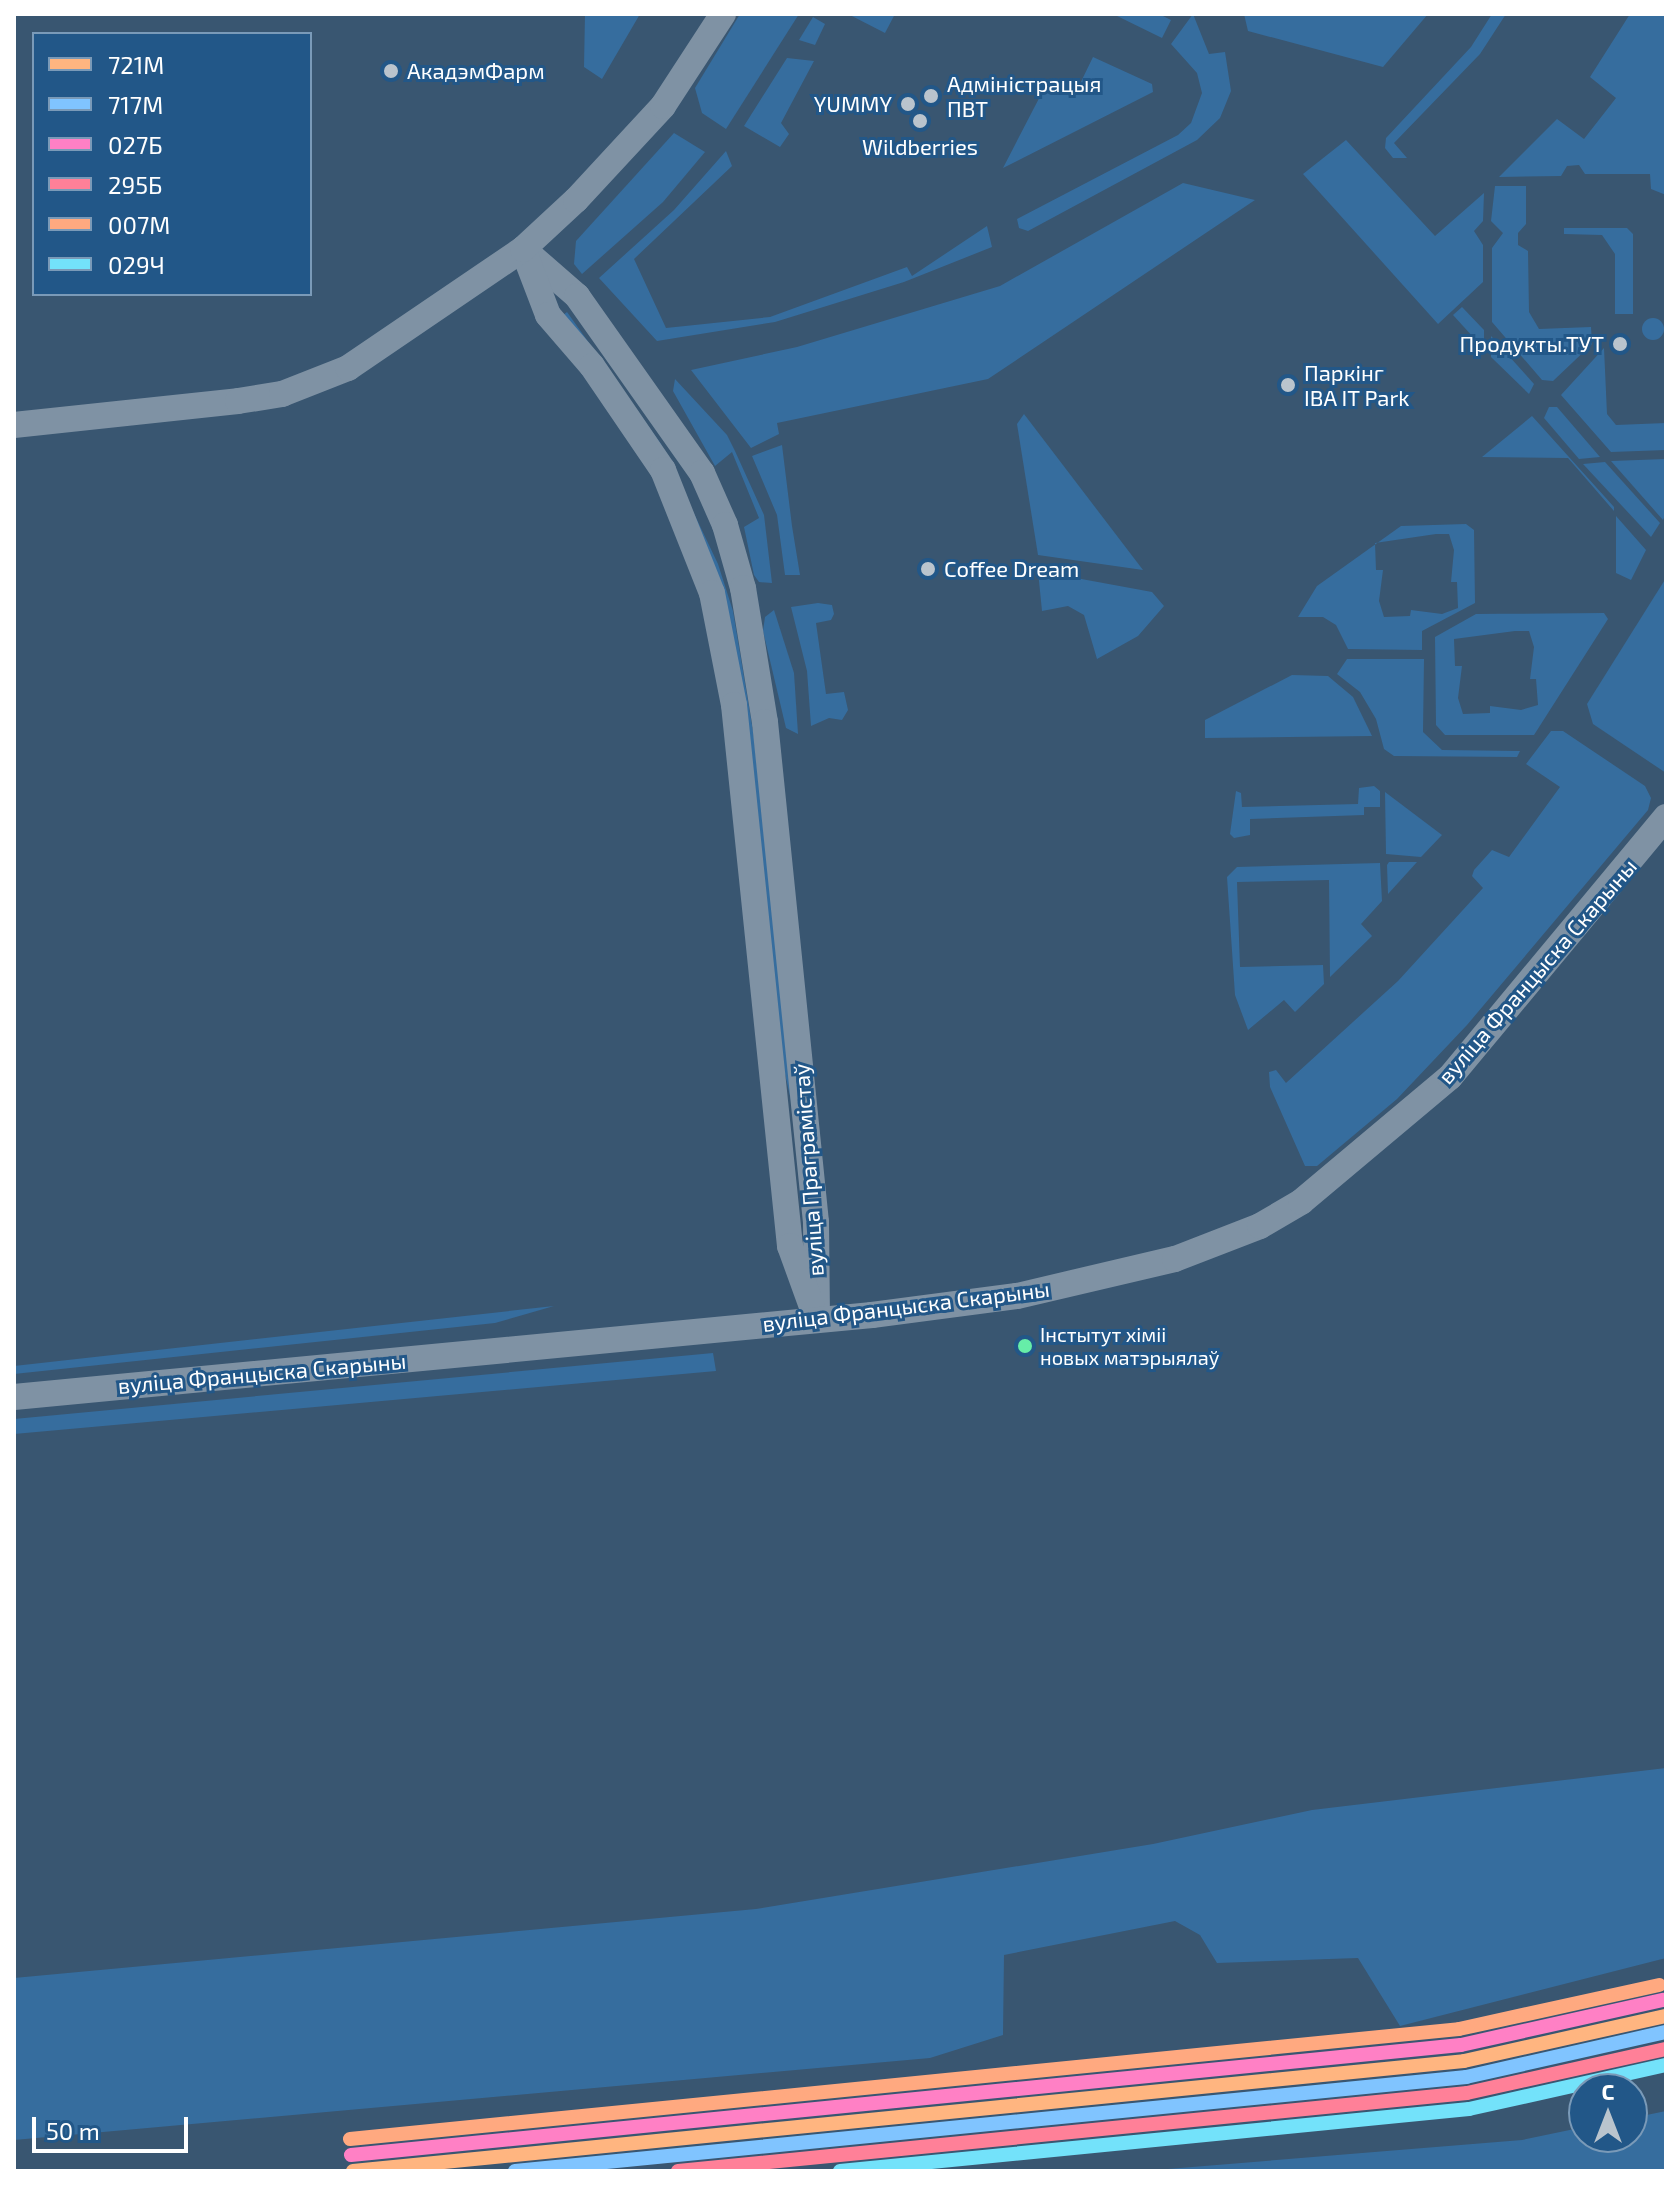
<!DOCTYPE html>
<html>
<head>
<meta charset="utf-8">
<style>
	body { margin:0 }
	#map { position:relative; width:1680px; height:2185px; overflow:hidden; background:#395671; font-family:"Exo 2",sans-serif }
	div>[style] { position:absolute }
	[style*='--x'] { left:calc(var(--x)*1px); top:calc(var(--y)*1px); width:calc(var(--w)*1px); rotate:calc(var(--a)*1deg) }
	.green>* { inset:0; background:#366d9e }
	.round { border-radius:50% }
	.major>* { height:26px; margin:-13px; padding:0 13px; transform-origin:13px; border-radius:13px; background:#7f92a4 }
	.rail-1>* { height:14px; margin:-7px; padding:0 7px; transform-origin:7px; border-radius:7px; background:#ffb580 }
	.rail-2>* { height:14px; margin:-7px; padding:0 7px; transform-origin:7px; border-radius:7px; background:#80c4ff }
	.rail-3>* { height:14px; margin:-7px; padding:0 7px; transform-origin:7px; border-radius:7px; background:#ff80c5 }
	.rail-4>* { height:14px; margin:-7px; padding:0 7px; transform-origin:7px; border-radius:7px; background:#ff8098 }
	.rail-5>* { height:14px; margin:-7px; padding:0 7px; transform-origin:7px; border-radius:7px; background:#ffa980 }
	.rail-6>* { height:14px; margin:-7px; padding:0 7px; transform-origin:7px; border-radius:7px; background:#73e2fa }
	.dots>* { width:22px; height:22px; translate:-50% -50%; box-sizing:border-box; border:4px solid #225788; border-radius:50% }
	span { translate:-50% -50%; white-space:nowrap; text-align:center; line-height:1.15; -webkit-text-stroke:6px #225788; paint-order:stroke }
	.bus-label { font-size:20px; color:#fff }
	.left { translate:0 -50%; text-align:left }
	.poi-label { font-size:22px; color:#fff }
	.right { translate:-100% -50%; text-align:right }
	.street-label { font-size:22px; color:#fff }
	.frame { position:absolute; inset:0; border:16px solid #fff; pointer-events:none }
	.legend { position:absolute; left:32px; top:32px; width:280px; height:264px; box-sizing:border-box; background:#225788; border:2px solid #7a9ab8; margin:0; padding:10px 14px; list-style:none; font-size:24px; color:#fff }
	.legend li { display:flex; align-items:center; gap:16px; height:40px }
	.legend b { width:40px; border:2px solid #7a9ab8 }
	.north { position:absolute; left:1568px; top:2073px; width:80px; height:80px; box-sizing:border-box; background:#225788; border:2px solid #7a9ab8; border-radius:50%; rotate:0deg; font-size:22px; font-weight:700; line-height:32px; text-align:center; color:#fff }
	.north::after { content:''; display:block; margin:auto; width:28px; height:36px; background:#bac4cd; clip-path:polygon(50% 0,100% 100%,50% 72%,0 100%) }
	.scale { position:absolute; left:32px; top:2117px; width:156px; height:36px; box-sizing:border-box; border:4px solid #fff; border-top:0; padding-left:10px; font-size:24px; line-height:28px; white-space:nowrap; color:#fff; -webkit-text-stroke:6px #225788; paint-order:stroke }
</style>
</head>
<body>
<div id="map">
	<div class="green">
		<i style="clip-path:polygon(585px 14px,640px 14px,602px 79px,584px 67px)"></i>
		<i style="clip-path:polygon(740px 14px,799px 14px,726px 129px,702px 113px,695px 88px)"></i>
		<i style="clip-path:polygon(848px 14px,895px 14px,885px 33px)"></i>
		<i style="clip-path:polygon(1113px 14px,1159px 14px,1171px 20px,1162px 38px)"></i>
		<i style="clip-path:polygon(1193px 14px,1209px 54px,1225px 52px,1231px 91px,1220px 118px,1197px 140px,1028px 231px,1019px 228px,1017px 219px,1178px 135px,1191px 123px,1202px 93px,1197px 73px,1171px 44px)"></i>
		<i style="clip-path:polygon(1244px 14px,1428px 14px,1383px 67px,1248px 31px)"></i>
		<i style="clip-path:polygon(1492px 14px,1506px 14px,1480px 54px,1394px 143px,1407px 158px,1393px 158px,1385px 148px,1386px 138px,1471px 47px)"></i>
		<i style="clip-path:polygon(1630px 14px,1666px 14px,1666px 195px,1651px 189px,1650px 174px,1585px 174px,1579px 165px,1567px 166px,1561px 176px,1499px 177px,1557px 119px,1584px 139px,1616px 98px,1590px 77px)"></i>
		<i style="clip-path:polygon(813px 17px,825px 24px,815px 45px,799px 40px)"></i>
		<i style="clip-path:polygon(1093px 57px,1152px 84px,1153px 92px,1003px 168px,1048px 81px,1075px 94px)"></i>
		<i style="clip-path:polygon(787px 58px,814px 61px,781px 123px,789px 134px,780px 147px,744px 126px)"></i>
		<i style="clip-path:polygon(674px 133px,705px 152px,663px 202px,582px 274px,574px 264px,576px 241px)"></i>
		<i style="clip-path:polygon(1346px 140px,1435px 236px,1484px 193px,1483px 221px,1474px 231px,1483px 245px,1483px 282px,1438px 324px,1303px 174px)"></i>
		<i style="clip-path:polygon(726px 151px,732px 166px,634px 259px,666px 328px,770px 317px,907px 267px,912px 276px,987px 226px,992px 247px,904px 282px,775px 322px,657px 341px,599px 278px,674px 210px)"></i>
		<i style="clip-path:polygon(1183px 183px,1255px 200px,988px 379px,777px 423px,779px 434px,751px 448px,691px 370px,797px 347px,1000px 286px)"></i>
		<i style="clip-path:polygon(1495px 186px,1526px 186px,1526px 224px,1518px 233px,1518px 245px,1528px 251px,1529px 312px,1539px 329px,1591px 327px,1592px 344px,1553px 381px,1542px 380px,1492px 322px,1492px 248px,1503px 233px,1491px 221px)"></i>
		<i style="clip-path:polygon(1564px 228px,1627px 228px,1633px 234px,1633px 314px,1615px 314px,1615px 254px,1602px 235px,1564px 234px)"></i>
		<i style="clip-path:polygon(1462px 307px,1484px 330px,1484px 349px,1453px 315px)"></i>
		<i style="clip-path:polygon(567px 312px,661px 444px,718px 564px,733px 611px,754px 737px,792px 1105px,780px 1052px,728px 612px,562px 316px)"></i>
		<i class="round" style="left:1642px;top:318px;width:22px;height:22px"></i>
		<i style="clip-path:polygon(1491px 336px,1534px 384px,1529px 394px,1491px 357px)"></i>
		<i style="clip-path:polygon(1604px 348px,1607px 414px,1616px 425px,1666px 423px,1666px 450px,1611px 452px,1561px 395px)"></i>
		<i style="clip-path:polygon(675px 379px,727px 435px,735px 451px,764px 515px,772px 583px,759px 582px,754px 575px,744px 527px,759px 518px,732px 452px,715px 466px,673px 391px)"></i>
		<i style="clip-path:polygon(1549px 407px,1557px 407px,1600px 457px,1579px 459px,1544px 418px)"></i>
		<i style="clip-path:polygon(1024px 414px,1143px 570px,1038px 555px,1017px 424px)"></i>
		<i style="clip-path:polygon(1532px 416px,1614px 507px,1614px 511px,1568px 458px,1482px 457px)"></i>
		<i style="clip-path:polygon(782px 445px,792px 526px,800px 575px,785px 575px,777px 515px,752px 456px)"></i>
		<i style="clip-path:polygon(1666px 459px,1666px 513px,1663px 520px,1611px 461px)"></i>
		<i style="clip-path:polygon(1605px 462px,1660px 523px,1651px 537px,1583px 464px)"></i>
		<i style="clip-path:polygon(1616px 516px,1646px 550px,1631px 580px,1616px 573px)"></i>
		<i style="clip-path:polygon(evenodd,1466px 524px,1474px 530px,1475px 603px,1422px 631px,1422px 650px,1348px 649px,1336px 625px,1323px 617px,1298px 617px,1317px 586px,1401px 526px,1466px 524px,1436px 534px,1449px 534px,1454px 550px,1451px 582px,1457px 582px,1458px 608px,1442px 614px,1411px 610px,1410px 616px,1384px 617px,1379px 601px,1383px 570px,1376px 570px,1375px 543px,1436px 534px)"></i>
		<i style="clip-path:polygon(1038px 571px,1152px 592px,1164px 606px,1138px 636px,1097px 659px,1084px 615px,1068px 606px,1042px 611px)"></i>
		<i style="clip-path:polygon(1666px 578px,1666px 773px,1593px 724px,1587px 704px)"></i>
		<i style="clip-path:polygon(818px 603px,832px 605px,834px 614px,831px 620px,816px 623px,826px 694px,844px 692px,848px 710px,842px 720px,829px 718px,811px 726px,807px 671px,791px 607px)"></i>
		<i style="clip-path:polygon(774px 610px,794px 673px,798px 734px,786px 728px,763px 631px,765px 617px)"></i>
		<i style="clip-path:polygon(evenodd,1604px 613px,1608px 619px,1534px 735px,1445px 735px,1436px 725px,1435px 637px,1476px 614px,1604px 613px,1515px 631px,1529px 631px,1534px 647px,1530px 679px,1536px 679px,1538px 705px,1521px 710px,1490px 706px,1490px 713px,1463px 714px,1458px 698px,1462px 666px,1455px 666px,1454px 639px,1515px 631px)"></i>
		<i style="clip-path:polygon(1347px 659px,1424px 659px,1423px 732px,1442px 750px,1520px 751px,1517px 757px,1394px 756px,1384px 749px,1376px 719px,1360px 692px,1337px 674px)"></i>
		<i style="clip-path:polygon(1292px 675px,1328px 676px,1353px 697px,1372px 736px,1205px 738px,1205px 720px)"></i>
		<i style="clip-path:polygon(1551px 731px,1563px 731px,1645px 786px,1651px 798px,1648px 810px,1467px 1025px,1397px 1099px,1317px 1166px,1305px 1166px,1270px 1087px,1269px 1072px,1276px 1070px,1286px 1083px,1398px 981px,1483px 888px,1472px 876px,1474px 870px,1492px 850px,1509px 857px,1560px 787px,1526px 764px)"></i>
		<i style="clip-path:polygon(1374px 786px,1380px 791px,1380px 807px,1364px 807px,1364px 815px,1250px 819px,1250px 835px,1234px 838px,1230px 834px,1236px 791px,1241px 793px,1242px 807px,1358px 804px,1359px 788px)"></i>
		<i style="clip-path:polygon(1385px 792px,1442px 835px,1421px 857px,1386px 854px)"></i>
		<i style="clip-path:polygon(1389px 862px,1417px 862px,1388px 894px,1387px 865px)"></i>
		<i style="clip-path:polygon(1380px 863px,1382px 901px,1361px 924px,1372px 936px,1330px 977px,1329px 880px,1237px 882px,1240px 967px,1323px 965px,1324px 984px,1295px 1012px,1284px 1000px,1248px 1030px,1235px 995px,1227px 877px,1237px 867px)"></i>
		<i style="clip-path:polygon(554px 1306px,495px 1323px,14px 1374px,14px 1366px)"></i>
		<i style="clip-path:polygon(713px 1353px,716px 1371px,14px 1434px,14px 1419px)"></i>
		<i style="clip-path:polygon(1666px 1768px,1666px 1958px,1400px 2026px,1358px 1958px,1217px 1963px,1200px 1935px,1175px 1921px,1004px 1955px,1003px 2035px,930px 2058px,14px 2140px,14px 1978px,756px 1909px,1153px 1844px,1312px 1810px)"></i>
		<i style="clip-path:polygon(1666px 2111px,1666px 2171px,1143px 2171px,1522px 2140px,1584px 2127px,1584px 2137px,1632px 2137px,1632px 2118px)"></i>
	</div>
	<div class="major">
		<i style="--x:523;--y:249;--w:72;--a:41"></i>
		<i style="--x:577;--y:296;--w:217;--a:54.8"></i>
		<i style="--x:702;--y:473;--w:57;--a:66.1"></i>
		<i style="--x:725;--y:525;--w:66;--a:74.1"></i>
		<i style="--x:743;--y:588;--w:136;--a:80.7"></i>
		<i style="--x:765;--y:722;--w:503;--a:84.18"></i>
		<i style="--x:816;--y:1222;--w:98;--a:89.4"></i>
		<i style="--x:524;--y:252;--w:67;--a:69.1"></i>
		<i style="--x:548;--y:315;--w:67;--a:49.2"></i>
		<i style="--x:592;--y:366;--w:126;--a:55.7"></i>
		<i style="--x:663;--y:470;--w:132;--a:68.3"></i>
		<i style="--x:712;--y:593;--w:114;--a:78.9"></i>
		<i style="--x:734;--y:705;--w:544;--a:84.09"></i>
		<i style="--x:790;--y:1246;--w:62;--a:70.1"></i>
		<i style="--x:14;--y:425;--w:225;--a:-6.1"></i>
		<i style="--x:238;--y:401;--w:45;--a:-9"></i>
		<i style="--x:282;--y:394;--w:71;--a:-21.5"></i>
		<i style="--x:348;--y:368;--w:212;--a:-34.2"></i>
		<i style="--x:523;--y:249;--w:72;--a:-42.8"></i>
		<i style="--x:576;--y:200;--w:128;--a:-47.2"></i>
		<i style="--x:663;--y:106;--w:110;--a:-56.9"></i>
		<i style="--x:14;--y:1397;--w:862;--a:-5.46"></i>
		<i style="--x:872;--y:1315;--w:146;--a:-7.5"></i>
		<i style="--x:1017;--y:1296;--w:162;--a:-13.2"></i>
		<i style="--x:1175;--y:1259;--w:91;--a:-21.2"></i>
		<i style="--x:1260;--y:1226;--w:48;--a:-30.3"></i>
		<i style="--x:1301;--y:1202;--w:194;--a:-40"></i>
		<i style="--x:1450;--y:1077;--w:338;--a:-50.3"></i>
	</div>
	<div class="rail-1">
		<i style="--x:353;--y:2171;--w:1116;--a:-5.65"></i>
		<i style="--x:1464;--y:2061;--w:207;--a:-12.6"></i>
	</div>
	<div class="rail-2">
		<i style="--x:515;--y:2171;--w:956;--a:-5.64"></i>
		<i style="--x:1466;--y:2077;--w:205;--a:-12.7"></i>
	</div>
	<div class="rail-3">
		<i style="--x:351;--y:2155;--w:1115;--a:-5.66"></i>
		<i style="--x:1461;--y:2045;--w:207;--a:-12.6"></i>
	</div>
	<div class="rail-4">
		<i style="--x:678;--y:2171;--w:793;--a:-5.65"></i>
		<i style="--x:1467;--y:2093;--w:204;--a:-12.5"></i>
	</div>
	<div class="rail-5">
		<i style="--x:350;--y:2139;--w:1114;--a:-5.66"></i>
		<i style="--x:1459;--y:2029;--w:205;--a:-12.4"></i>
	</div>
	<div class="rail-6">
		<i style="--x:840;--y:2171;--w:632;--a:-5.63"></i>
		<i style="--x:1469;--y:2109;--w:202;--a:-12.6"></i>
	</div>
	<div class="dots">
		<i style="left:391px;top:71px;background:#bac4cd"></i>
		<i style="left:931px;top:96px;background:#bac4cd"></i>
		<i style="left:908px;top:104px;background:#bac4cd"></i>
		<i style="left:920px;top:121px;background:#bac4cd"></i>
		<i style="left:1620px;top:344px;background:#bac4cd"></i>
		<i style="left:1288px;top:385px;background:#bac4cd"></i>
		<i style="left:928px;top:569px;background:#bac4cd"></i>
		<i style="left:1025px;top:1346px;background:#66eda8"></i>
	</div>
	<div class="bus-label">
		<span class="left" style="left:1040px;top:1346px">Інстытут хіміі<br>новых матэрыялаў</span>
	</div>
	<div class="poi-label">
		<span class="left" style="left:407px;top:71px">АкадэмФарм</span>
		<span class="left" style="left:947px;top:96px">Адміністрацыя<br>ПВТ</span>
		<span class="right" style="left:892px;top:104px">YUMMY</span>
		<span style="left:920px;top:147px">Wildberries</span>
		<span class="right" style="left:1604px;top:344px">Продукты.ТУТ</span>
		<span class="left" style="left:1304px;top:385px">Паркінг<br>IBA IT Park</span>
		<span class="left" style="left:944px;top:569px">Coffee Dream</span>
	</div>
	<div class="street-label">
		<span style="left:1537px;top:971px;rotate:-49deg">вуліца Францыска Скарыны</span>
		<span style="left:808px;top:1170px;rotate:-94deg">вуліца Праграмістаў</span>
		<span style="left:906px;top:1306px;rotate:-7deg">вуліца Францыска Скарыны</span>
		<span style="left:262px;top:1373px;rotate:-5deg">вуліца Францыска Скарыны</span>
	</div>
	<div class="frame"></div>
	<ul class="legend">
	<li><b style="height:10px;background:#ffb580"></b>721М</li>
	<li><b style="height:10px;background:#80c4ff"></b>717М</li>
	<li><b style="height:10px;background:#ff80c5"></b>027Б</li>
	<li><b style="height:10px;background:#ff8098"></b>295Б</li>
	<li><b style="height:10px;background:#ffa980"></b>007М</li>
	<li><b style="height:10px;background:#73e2fa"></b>029Ч</li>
	</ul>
	<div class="north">С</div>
	<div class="scale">50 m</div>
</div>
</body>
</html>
